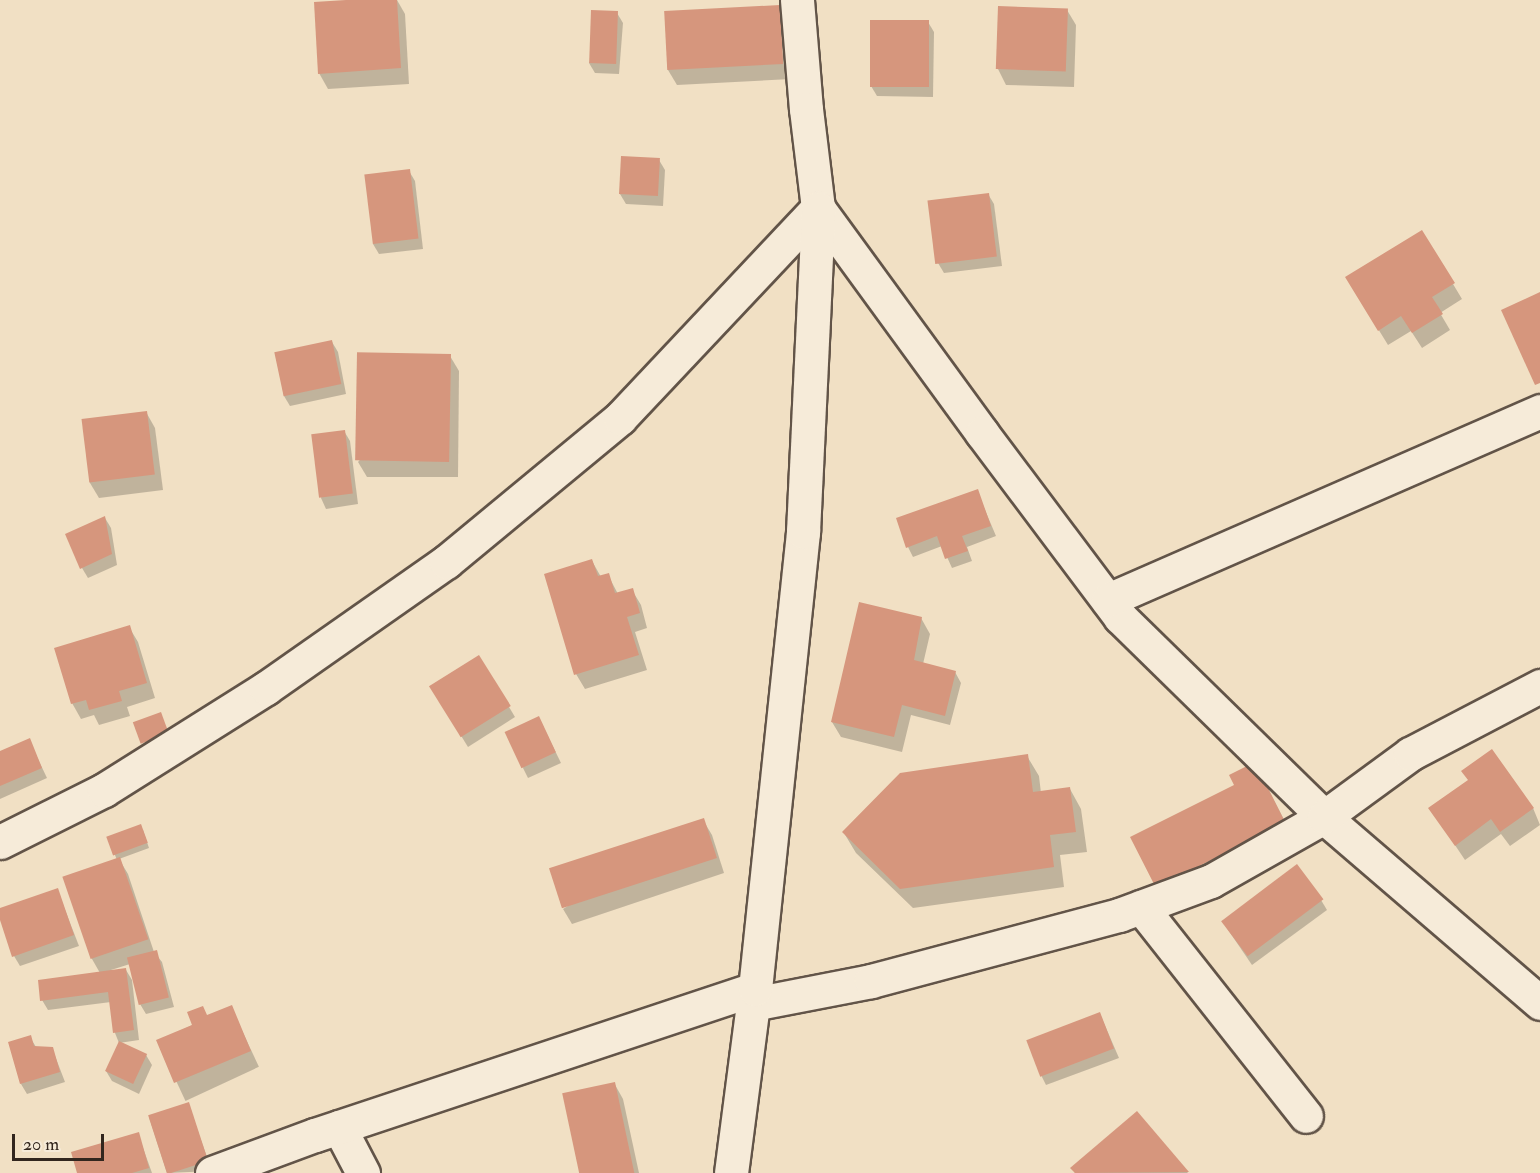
<!DOCTYPE html>
<html>
<head>
<meta charset="utf-8">
<style>
	body { margin:0 }
	#map { position:relative; width:1540px; height:1173px; overflow:hidden; background:#f1e0c4; font-family:"IM FELL Double Pica",serif }
	div>[style] { position:absolute }
	[style*='--x'] { left:calc(var(--x)*1px); top:calc(var(--y)*1px); width:calc(var(--w)*1px); rotate:calc(var(--a)*1deg) }
	.shadow>* { inset:0; background:#0003; transform-origin:0 0 }
	.building>* { inset:0; background:#d6967d; transform-origin:0 0 }
	.roads { filter:drop-shadow(2px 0 #625448) drop-shadow(-2px 0 #625448) drop-shadow(0 2px #625448) drop-shadow(0 -2px #625448) }
	.minor>* { height:33px; margin:-16.5px; padding:0 16.5px; transform-origin:16.5px; border-radius:16.5px; background:#f6ebd9 }
	span { translate:-50% -50%; white-space:nowrap; text-align:center; line-height:1.15; -webkit-text-stroke:4.5px #f6ebd9; paint-order:stroke }
	.scale { position:absolute; left:12px; top:1134px; width:92px; height:27px; box-sizing:border-box; border:3px solid #32261e; border-top:0; padding-left:8px; font-size:18px; line-height:21px; white-space:nowrap; color:#32261e; -webkit-text-stroke:4px #f6ebd9; paint-order:stroke }
</style>
</head>
<body>
<div id="map">
	<div class="shadow">
		<i style="clip-path:polygon(369px 0,397px 0,405px 14px,409px 84px,328px 89px,319px 73px)"></i>
		<i style="clip-path:polygon(779px 7px,788px 22px,791px 79px,677px 85px,668px 70px,665px 12px)"></i>
		<i style="clip-path:polygon(1000px 7px,1067px 10px,1076px 25px,1074px 87px,1006px 85px,998px 69px)"></i>
		<i style="clip-path:polygon(617px 13px,623px 23px,619px 74px,595px 73px,589px 63px)"></i>
		<i style="clip-path:polygon(928px 22px,934px 32px,933px 97px,877px 96px,871px 86px)"></i>
		<i style="clip-path:polygon(659px 160px,665px 170px,663px 206px,626px 204px,620px 194px)"></i>
		<i style="clip-path:polygon(409px 171px,415px 181px,423px 249px,379px 254px,373px 244px)"></i>
		<i style="clip-path:polygon(988px 194px,994px 204px,1002px 266px,944px 273px,938px 263px)"></i>
		<i style="clip-path:polygon(1453px 284px,1462px 299px,1440px 313px,1450px 330px,1422px 348px,1411px 331px,1388px 345px,1356px 293px)"></i>
		<i style="clip-path:polygon(332px 342px,338px 352px,346px 394px,290px 406px,284px 396px,276px 353px)"></i>
		<i style="clip-path:polygon(450px 356px,459px 371px,458px 477px,367px 477px,358px 462px)"></i>
		<i style="clip-path:polygon(146px 412px,155px 428px,163px 490px,99px 498px,90px 483px,83px 420px)"></i>
		<i style="clip-path:polygon(344px 431px,350px 441px,358px 504px,326px 509px,321px 498px)"></i>
		<i style="clip-path:polygon(977px 491px,996px 536px,967px 547px,972px 561px,952px 568px,942px 546px,913px 557px,908px 547px)"></i>
		<i style="clip-path:polygon(105px 518px,111px 528px,117px 565px,88px 578px,82px 568px)"></i>
		<i style="clip-path:polygon(592px 561px,601px 577px,608px 575px,618px 594px,632px 590px,641px 605px,647px 628px,635px 632px,647px 670px,585px 689px,576px 674px)"></i>
		<i style="clip-path:polygon(921px 618px,930px 634px,923px 664px,955px 672px,961px 683px,950px 725px,911px 715px,902px 752px,841px 737px,832px 722px)"></i>
		<i style="clip-path:polygon(129px 627px,138px 642px,155px 698px,127px 707px,130px 716px,99px 725px,94px 715px,81px 719px,72px 703px)"></i>
		<i style="clip-path:polygon(479px 657px,515px 717px,468px 747px,437px 697px)"></i>
		<i style="clip-path:polygon(539px 718px,561px 763px,528px 778px,523px 768px)"></i>
		<i style="clip-path:polygon(29px 740px,47px 778px,0 799px,0 753px)"></i>
		<i style="clip-path:polygon(1027px 756px,1039px 776px,1041px 793px,1070px 789px,1081px 809px,1087px 852px,1060px 855px,1064px 887px,913px 908px,856px 853px,844px 833px)"></i>
		<i style="clip-path:polygon(1263px 779px,1293px 837px,1157px 887px)"></i>
		<i style="clip-path:polygon(1430px 808px,1533px 808px,1540px 825px,1510px 846px,1501px 834px,1465px 860px)"></i>
		<i style="clip-path:polygon(703px 820px,712px 835px,724px 873px,572px 924px,563px 909px)"></i>
		<i style="clip-path:polygon(143px 830px,149px 848px,119px 859px,128px 874px,154px 952px,162px 962px,174px 1007px,146px 1014px,140px 1004px,130px 964px,111px 970px,126px 970px,132px 980px,139px 1040px,119px 1043px,115px 1033px,111px 1002px,48px 1010px,42px 1000px,100px 973px,92px 959px,64px 878px,117px 860px,108px 838px)"></i>
		<i style="clip-path:polygon(57px 889px,79px 946px,20px 966px,14px 956px,0 910px)"></i>
		<i style="clip-path:polygon(1321px 900px,1327px 910px,1252px 965px,1222px 921px)"></i>
		<i style="left:231px;top:1007px;width:66px;height:81px;rotate:65deg"></i>
		<i style="clip-path:polygon(1100px 1014px,1119px 1058px,1046px 1085px,1041px 1075px)"></i>
		<i style="clip-path:polygon(30px 1037px,36px 1047px,52px 1048px,65px 1082px,27px 1094px,21px 1084px)"></i>
		<i style="clip-path:polygon(146px 1055px,152px 1065px,139px 1094px,112px 1081px,106px 1071px)"></i>
		<i style="clip-path:polygon(614px 1083px,623px 1099px,639px 1173px,581px 1173px)"></i>
		<i style="clip-path:polygon(188px 1104px,212px 1171px,167px 1173px,149px 1117px)"></i>
		<i style="clip-path:polygon(1137px 1113px,1188px 1173px,1075px 1173px,1072px 1168px)"></i>
		<i style="clip-path:polygon(138px 1134px,152px 1173px,79px 1173px)"></i>
	</div>
	<div class="building">
		<i style="clip-path:polygon(346px 0,397px 0,401px 68px,318px 74px,314px 2px)"></i>
		<i style="left:780px;top:5px;width:59px;height:116px;rotate:87deg"></i>
		<i style="left:998px;top:6px;width:70px;height:63px;rotate:2deg"></i>
		<i style="left:591px;top:10px;width:27px;height:53px;rotate:2deg"></i>
		<i style="left:870px;top:20px;width:59px;height:67px"></i>
		<i style="left:621px;top:156px;width:39px;height:38px;rotate:3deg"></i>
		<i style="left:410px;top:169px;width:70px;height:46px;rotate:83deg"></i>
		<i style="left:989px;top:193px;width:64px;height:62px;rotate:83deg"></i>
		<i style="clip-path:polygon(1422px 230px,1455px 283px,1432px 297px,1443px 314px,1412px 333px,1401px 316px,1378px 331px,1345px 277px)"></i>
		<i style="clip-path:polygon(1540px 292px,1540px 383px,1535px 385px,1501px 310px)"></i>
		<i style="left:332px;top:340px;width:45px;height:59px;rotate:78deg"></i>
		<i style="left:451px;top:354px;width:108px;height:94px;rotate:91deg"></i>
		<i style="left:147px;top:411px;width:64px;height:66px;rotate:83deg"></i>
		<i style="left:345px;top:430px;width:64px;height:34px;rotate:83deg"></i>
		<i style="clip-path:polygon(978px 489px,991px 526px,962px 536px,968px 551px,945px 559px,937px 536px,906px 548px,896px 518px)"></i>
		<i style="clip-path:polygon(105px 516px,112px 554px,80px 569px,65px 534px)"></i>
		<i style="clip-path:polygon(592px 559px,598px 576px,609px 573px,615px 593px,633px 588px,640px 613px,627px 617px,639px 655px,574px 675px,544px 574px)"></i>
		<i style="clip-path:polygon(859px 602px,922px 617px,914px 660px,956px 671px,945px 716px,902px 705px,894px 737px,831px 722px)"></i>
		<i style="clip-path:polygon(130px 625px,147px 683px,119px 691px,122px 701px,89px 710px,86px 700px,71px 704px,54px 648px)"></i>
		<i style="left:479px;top:655px;width:60px;height:59px;rotate:58deg"></i>
		<i style="left:161px;top:712px;width:23px;height:30px;rotate:70deg"></i>
		<i style="left:539px;top:716px;width:40px;height:38px;rotate:65deg"></i>
		<i style="clip-path:polygon(30px 738px,42px 768px,0 786px,0 751px)"></i>
		<i style="clip-path:polygon(1492px 749px,1534px 808px,1500px 832px,1491px 819px,1455px 846px,1428px 808px,1468px 780px,1461px 771px)"></i>
		<i style="clip-path:polygon(1028px 754px,1033px 792px,1070px 787px,1076px 832px,1050px 835px,1054px 867px,900px 889px,842px 832px,900px 773px)"></i>
		<i style="clip-path:polygon(1255px 762px,1285px 822px,1156px 888px,1130px 837px,1234px 785px,1229px 775px)"></i>
		<i style="left:704px;top:818px;width:42px;height:163px;rotate:72deg"></i>
		<i style="left:141px;top:824px;width:20px;height:37px;rotate:70deg"></i>
		<i style="left:120px;top:857px;width:87px;height:61px;rotate:71deg"></i>
		<i style="left:1297px;top:864px;width:44px;height:95px;rotate:53deg"></i>
		<i style="clip-path:polygon(58px 888px,74px 935px,12px 957px,0 920px,0 908px)"></i>
		<i style="left:157px;top:950px;width:49px;height:31px;rotate:76deg"></i>
		<i style="clip-path:polygon(126px 968px,134px 1030px,113px 1033px,108px 992px,40px 1001px,38px 980px)"></i>
		<i style="clip-path:polygon(232px 1005px,251px 1051px,174px 1083px,156px 1040px,192px 1025px,187px 1012px,203px 1006px,207px 1015px)"></i>
		<i style="left:1100px;top:1012px;width:39px;height:79px;rotate:69deg"></i>
		<i style="clip-path:polygon(31px 1035px,34px 1046px,53px 1047px,60px 1072px,20px 1084px,8px 1042px)"></i>
		<i style="left:119px;top:1041px;width:31px;height:33px;rotate:25deg"></i>
		<i style="left:615px;top:1082px;width:93px;height:54px;rotate:78deg"></i>
		<i style="left:189px;top:1102px;width:62px;height:43px;rotate:72deg"></i>
		<i style="clip-path:polygon(1137px 1111px,1189px 1172px,1075px 1173px,1070px 1168px)"></i>
		<i style="clip-path:polygon(139px 1132px,149px 1168px,132px 1173px,77px 1173px,71px 1152px)"></i>
	</div>
	<div class="roads">
		<div class="minor">
			<i style="--x:797;--y:0;--w:109;--a:85.3"></i>
			<i style="--x:806;--y:109;--w:100;--a:83.1"></i>
			<i style="--x:818;--y:208;--w:278;--a:53.9"></i>
			<i style="--x:982;--y:433;--w:230;--a:53.1"></i>
			<i style="--x:1120;--y:617;--w:286;--a:44.4"></i>
			<i style="--x:1324;--y:817;--w:285;--a:40.7"></i>
			<i style="--x:1108;--y:600;--w:472;--a:-23.6"></i>
			<i style="--x:0;--y:842;--w:116;--a:-26.6"></i>
			<i style="--x:104;--y:790;--w:191;--a:-32.2"></i>
			<i style="--x:266;--y:688;--w:220;--a:-35"></i>
			<i style="--x:446;--y:562;--w:226;--a:-39.6"></i>
			<i style="--x:620;--y:418;--w:289;--a:-46.7"></i>
			<i style="--x:1141;--y:907;--w:266;--a:51.7"></i>
			<i style="--x:753;--y:1004;--w:120;--a:-11"></i>
			<i style="--x:871;--y:981;--w:257;--a:-14.9"></i>
			<i style="--x:1119;--y:915;--w:98;--a:-20.3"></i>
			<i style="--x:1211;--y:881;--w:130;--a:-29.5"></i>
			<i style="--x:1324;--y:817;--w:107;--a:-36.2"></i>
			<i style="--x:1410;--y:754;--w:147;--a:-27.6"></i>
			<i style="--x:339;--y:1127;--w:52;--a:62.4"></i>
			<i style="--x:212;--y:1173;--w:110;--a:-20.3"></i>
			<i style="--x:315;--y:1135;--w:464;--a:-18.4"></i>
			<i style="--x:731;--y:1173;--w:186;--a:-82.6"></i>
			<i style="--x:755;--y:989;--w:460;--a:-84"></i>
			<i style="--x:803;--y:532;--w:324;--a:-87.3"></i>
		</div>
	</div>
	<div class="scale">20 m</div>
</div>
</body>
</html>
